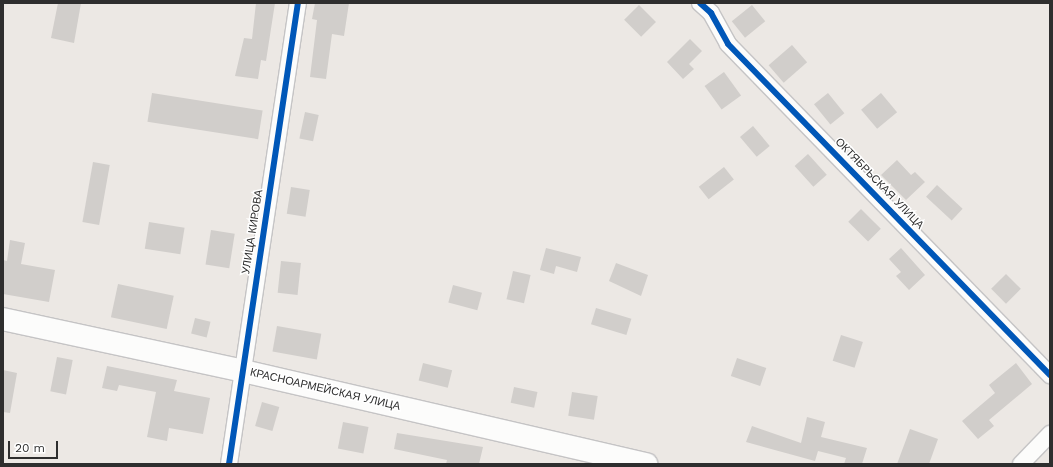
<!DOCTYPE html>
<html>
<head>
<meta charset="utf-8">
<style>
	body { margin:0 }
	#map { position:relative; width:1053px; height:467px; overflow:hidden; background:#ece8e4; font-family:"Work Sans",sans-serif }
	div>[style] { position:absolute }
	[style*='--x'] { left:calc(var(--x)*1px); top:calc(var(--y)*1px); width:calc(var(--w)*1px); rotate:calc(var(--a)*1deg) }
	.building>* { inset:0; background:#d1cecb; transform-origin:0 0 }
	.roads { filter:drop-shadow(1px 0 #c5c4c5) drop-shadow(-1px 0 #c5c4c5) drop-shadow(0 1px #c5c4c5) drop-shadow(0 -1px #c5c4c5) }
	.minor>* { height:16px; margin:-8px; padding:0 8px; transform-origin:8px; border-radius:8px; background:#fcfcfb }
	.secondary>* { height:22px; margin:-11px; padding:0 11px; transform-origin:11px; border-radius:11px; background:#fcfcfb }
	.cycleway>* { height:6px; margin:-3px; padding:0 3px; transform-origin:3px; border-radius:3px; background:#0057b8 }
	span { translate:-50% -50%; white-space:nowrap; text-align:center; line-height:1.15; -webkit-text-stroke:3px #fff; paint-order:stroke }
	.street-label { font-size:11px; color:#2e2e2e }
	.frame { position:absolute; inset:0; border:4px solid #2e2e2e; pointer-events:none }
	.scale { position:absolute; left:8px; top:441px; width:50px; height:18px; box-sizing:border-box; border:2px solid #2e2e2e; border-top:0; padding-left:5px; font-size:12px; line-height:14px; white-space:nowrap; color:#2e2e2e; -webkit-text-stroke:3px #fff; paint-order:stroke }
</style>
</head>
<body>
<div id="map">
	<div class="building">
		<i style="clip-path:polygon(58px 3px,81px 3px,74px 43px,51px 38px)"></i>
		<i style="clip-path:polygon(256px 3px,275px 3px,266px 61px,261px 60px,258px 79px,235px 76px,244px 38px,252px 39px)"></i>
		<i style="clip-path:polygon(315px 3px,349px 3px,344px 36px,332px 34px,326px 79px,310px 77px,317px 20px,312px 19px)"></i>
		<i style="left:639px;top:5px;width:24px;height:21px;rotate:45deg"></i>
		<i style="left:752px;top:5px;width:21px;height:26px;rotate:51deg"></i>
		<i style="clip-path:polygon(690px 39px,702px 51px,689px 64px,694px 69px,683px 79px,667px 62px)"></i>
		<i style="left:792px;top:45px;width:23px;height:31px;rotate:49deg"></i>
		<i style="left:724px;top:72px;width:29px;height:24px;rotate:54deg"></i>
		<i style="left:152px;top:93px;width:112px;height:29px;rotate:9deg"></i>
		<i style="left:828px;top:93px;width:26px;height:18px;rotate:51deg"></i>
		<i style="left:881px;top:93px;width:25px;height:26px;rotate:50deg"></i>
		<i style="left:305px;top:112px;width:14px;height:27px;rotate:12deg"></i>
		<i style="left:753px;top:126px;width:26px;height:17px;rotate:50deg"></i>
		<i style="left:808px;top:154px;width:28px;height:18px;rotate:48deg"></i>
		<i style="clip-path:polygon(897px 160px,911px 175px,915px 172px,925px 182px,906px 200px,881px 175px)"></i>
		<i style="left:93px;top:162px;width:17px;height:61px;rotate:10deg"></i>
		<i style="left:724px;top:167px;width:16px;height:32px;rotate:52deg"></i>
		<i style="left:937px;top:185px;width:35px;height:16px;rotate:43deg"></i>
		<i style="left:291px;top:187px;width:19px;height:27px;rotate:9deg"></i>
		<i style="left:861px;top:209px;width:28px;height:18px;rotate:45deg"></i>
		<i style="left:149px;top:222px;width:36px;height:27px;rotate:9deg"></i>
		<i style="left:211px;top:230px;width:24px;height:35px;rotate:9deg"></i>
		<i style="clip-path:polygon(10px 240px,25px 243px,21px 264px,55px 270px,49px 302px,3px 294px,3px 260px,7px 261px)"></i>
		<i style="clip-path:polygon(546px 248px,581px 257px,577px 272px,556px 266px,554px 274px,540px 270px)"></i>
		<i style="clip-path:polygon(901px 248px,925px 275px,909px 290px,896px 276px,901px 272px,889px 259px)"></i>
		<i style="left:281px;top:261px;width:20px;height:32px;rotate:6deg"></i>
		<i style="clip-path:polygon(616px 263px,648px 275px,641px 296px,609px 281px)"></i>
		<i style="left:513px;top:271px;width:18px;height:29px;rotate:13deg"></i>
		<i style="left:1006px;top:274px;width:21px;height:21px;rotate:45deg"></i>
		<i style="left:118px;top:284px;width:57px;height:34px;rotate:12deg"></i>
		<i style="left:453px;top:285px;width:30px;height:18px;rotate:15deg"></i>
		<i style="left:596px;top:308px;width:37px;height:17px;rotate:17deg"></i>
		<i style="left:195px;top:318px;width:16px;height:16px;rotate:14deg"></i>
		<i style="left:277px;top:326px;width:45px;height:26px;rotate:10deg"></i>
		<i style="left:841px;top:335px;width:23px;height:27px;rotate:18deg"></i>
		<i style="left:57px;top:357px;width:16px;height:35px;rotate:11deg"></i>
		<i style="left:737px;top:358px;width:31px;height:19px;rotate:19deg"></i>
		<i style="left:423px;top:363px;width:30px;height:18px;rotate:14deg"></i>
		<i style="clip-path:polygon(1016px 363px,1032px 384px,989px 420px,994px 426px,978px 439px,962px 421px,995px 393px,989px 385px)"></i>
		<i style="clip-path:polygon(107px 366px,177px 380px,174px 391px,210px 398px,203px 434px,169px 428px,167px 441px,147px 437px,156px 392px,119px 385px,117px 391px,102px 388px)"></i>
		<i style="clip-path:polygon(3px 370px,17px 373px,10px 413px,3px 412px)"></i>
		<i style="left:514px;top:387px;width:24px;height:16px;rotate:12deg"></i>
		<i style="left:572px;top:392px;width:26px;height:24px;rotate:9deg"></i>
		<i style="left:262px;top:402px;width:18px;height:25px;rotate:16deg"></i>
		<i style="clip-path:polygon(807px 417px,825px 422px,821px 437px,867px 448px,862px 464px,844px 464px,846px 458px,818px 451px,815px 461px,746px 442px,752px 426px,801px 443px)"></i>
		<i style="left:343px;top:422px;width:26px;height:27px;rotate:11deg"></i>
		<i style="clip-path:polygon(910px 429px,938px 439px,929px 464px,897px 464px)"></i>
		<i style="clip-path:polygon(397px 433px,483px 447px,479px 464px,446px 464px,447px 460px,394px 449px)"></i>
	</div>
	<div class="roads">
		<div class="minor">
			<i style="--x:700;--y:3;--w:15;--a:42"></i>
			<i style="--x:711;--y:13;--w:35;--a:61"></i>
			<i style="--x:728;--y:44;--w:462;--a:45.8"></i>
			<i style="--x:229;--y:464;--w:466;--a:-81.5"></i>
			<i style="--x:1021;--y:464;--w:42;--a:-46"></i>
		</div>
		<div class="secondary">
			<i style="--x:3;--y:319;--w:246;--a:12.2"></i>
			<i style="--x:243;--y:371;--w:414;--a:13"></i>
		</div>
	</div>
	<div class="cycleway">
		<i style="--x:700;--y:3;--w:15;--a:42"></i>
		<i style="--x:711;--y:13;--w:35;--a:61"></i>
		<i style="--x:728;--y:44;--w:462;--a:45.8"></i>
		<i style="--x:229;--y:464;--w:466;--a:-81.5"></i>
	</div>
	<div class="street-label">
		<span style="left:879px;top:184px;rotate:46deg">ОКТЯБРЬСКАЯ УЛИЦА</span>
		<span style="left:253px;top:232px;rotate:-81deg">УЛИЦА КИРОВА</span>
		<span style="left:325px;top:390px;rotate:13deg">КРАСНОАРМЕЙСКАЯ УЛИЦА</span>
	</div>
	<div class="frame"></div>
	<div class="scale">20 m</div>
</div>
</body>
</html>
